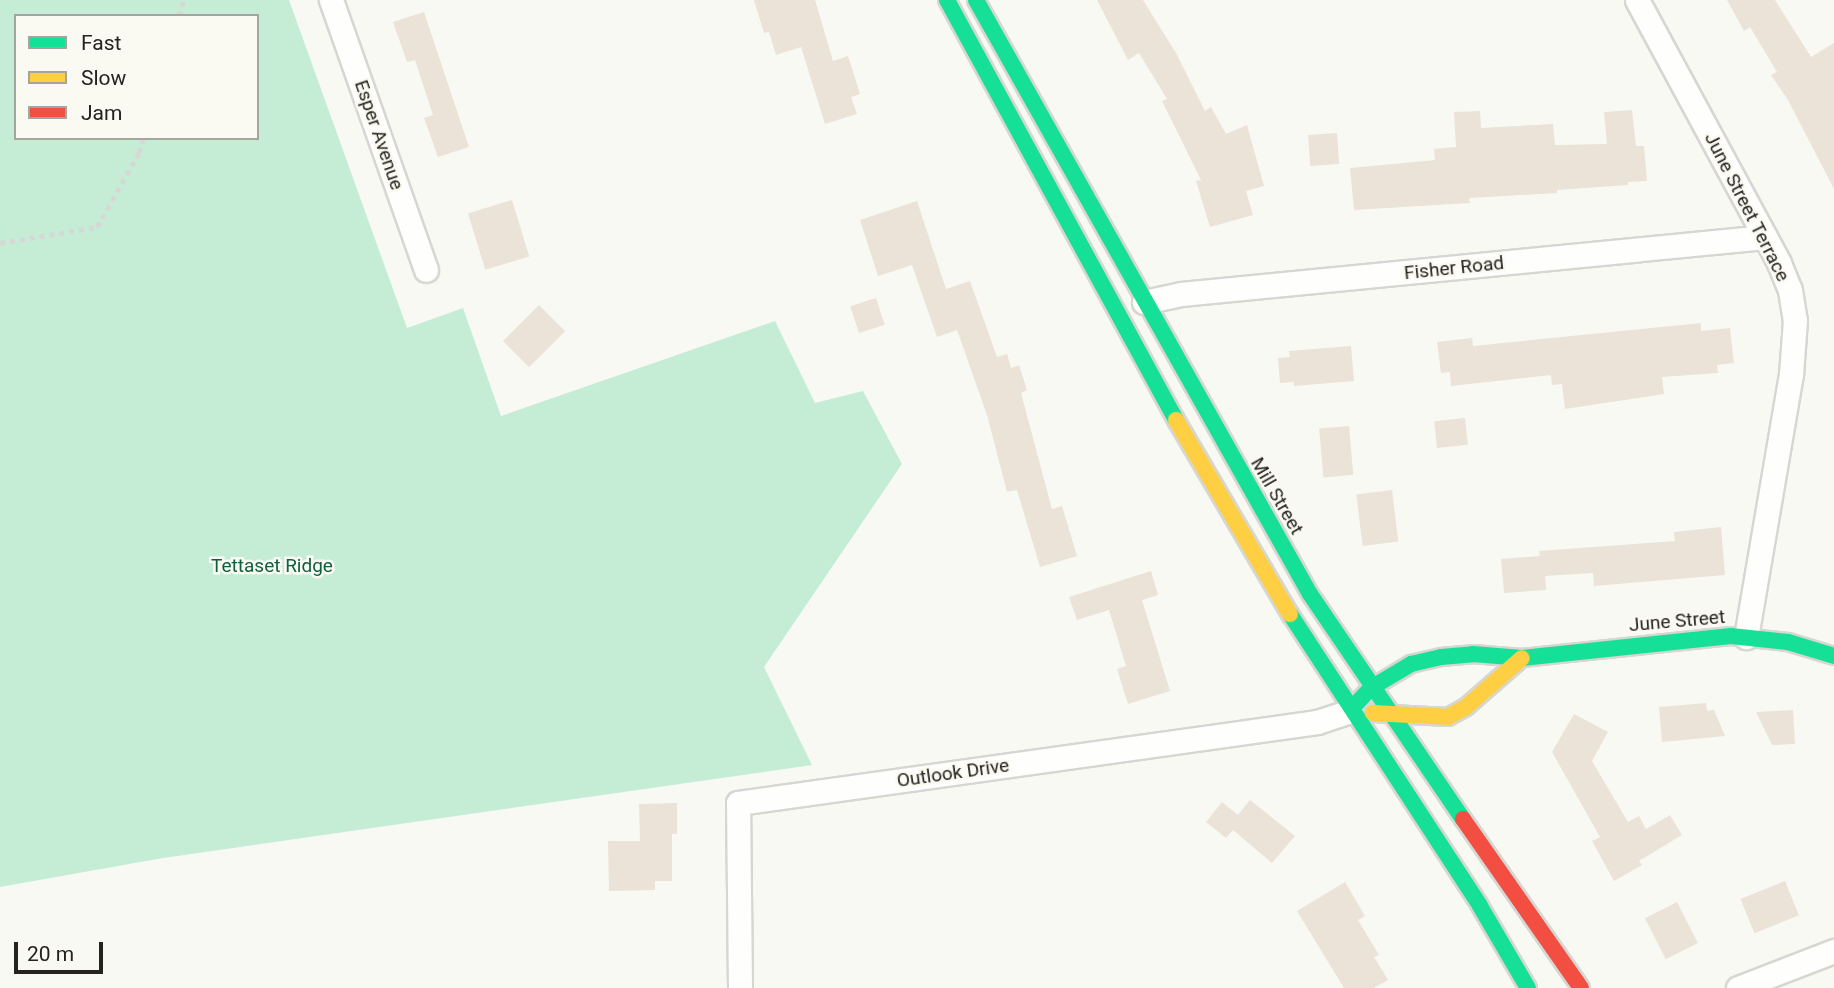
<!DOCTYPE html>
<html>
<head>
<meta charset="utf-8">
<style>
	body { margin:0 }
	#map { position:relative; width:1834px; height:988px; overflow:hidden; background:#f9f9f4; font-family:Roboto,sans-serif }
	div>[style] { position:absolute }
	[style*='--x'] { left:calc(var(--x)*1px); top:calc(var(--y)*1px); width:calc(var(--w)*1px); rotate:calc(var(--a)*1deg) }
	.green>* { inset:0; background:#c5edd5 }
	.building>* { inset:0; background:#ebe2d8; transform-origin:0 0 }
	.path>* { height:4.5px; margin-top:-2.25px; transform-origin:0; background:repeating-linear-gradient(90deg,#d7d7d5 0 5px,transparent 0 10px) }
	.roads { filter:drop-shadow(2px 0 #d6d6d2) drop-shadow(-2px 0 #d6d6d2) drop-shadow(0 2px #d6d6d2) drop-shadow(0 -2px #d6d6d2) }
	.street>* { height:23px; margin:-11.5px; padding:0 11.5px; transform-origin:11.5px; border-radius:11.5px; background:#fefefd }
	.fast>* { height:16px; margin:-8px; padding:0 8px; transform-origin:8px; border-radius:8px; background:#16e098 }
	.slow>* { height:16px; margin:-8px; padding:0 8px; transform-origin:8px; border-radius:8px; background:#ffcf43 }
	.jam>* { height:16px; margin:-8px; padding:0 8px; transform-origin:8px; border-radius:8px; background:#f24e42 }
	span { translate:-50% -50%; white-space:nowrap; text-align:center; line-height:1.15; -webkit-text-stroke:5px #fbfaf2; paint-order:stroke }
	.street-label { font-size:19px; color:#242320 }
	.park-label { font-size:19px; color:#0e603f }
	.legend { position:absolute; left:14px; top:14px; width:245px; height:126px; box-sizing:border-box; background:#fbfaf2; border:2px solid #a5a49e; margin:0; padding:9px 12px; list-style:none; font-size:21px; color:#242320 }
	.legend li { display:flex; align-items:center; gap:14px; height:35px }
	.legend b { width:35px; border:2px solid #a5a49e }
	.scale { position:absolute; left:14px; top:942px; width:89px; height:32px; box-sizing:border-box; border:4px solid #242320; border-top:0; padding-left:9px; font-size:21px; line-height:24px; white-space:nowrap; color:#242320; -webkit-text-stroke:5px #fbfaf2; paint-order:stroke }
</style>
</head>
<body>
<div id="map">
	<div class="green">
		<i style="clip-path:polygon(evenodd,0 0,289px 0,407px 328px,463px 308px,501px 416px,775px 321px,815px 403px,863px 391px,902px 464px,764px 667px,812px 765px,163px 858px,0 887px,0 0,16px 16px,257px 16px,257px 138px,16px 138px,16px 16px)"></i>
	</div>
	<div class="building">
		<i style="clip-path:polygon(754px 0,815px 0,833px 61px,848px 56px,860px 94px,851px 97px,857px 114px,825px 124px,801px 47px,776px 55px,769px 32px,764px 33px)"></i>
		<i style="clip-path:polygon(1097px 0,1143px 0,1176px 53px,1205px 111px,1211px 107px,1226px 134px,1247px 125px,1264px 186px,1246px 191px,1253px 215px,1210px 227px,1196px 181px,1201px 180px,1162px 101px,1167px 99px,1139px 53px,1128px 60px)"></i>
		<i style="clip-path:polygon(1727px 0,1775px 0,1811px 57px,1834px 43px,1834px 189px,1788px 100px,1771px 75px,1777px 72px,1750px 27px,1744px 31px)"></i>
		<i style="clip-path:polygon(424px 12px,469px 147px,438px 157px,424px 118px,433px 115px,415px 60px,407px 62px,393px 22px)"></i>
		<i style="clip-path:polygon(1632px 110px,1636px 146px,1644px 146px,1647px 181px,1628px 182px,1628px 185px,1557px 190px,1557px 193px,1469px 198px,1470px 203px,1354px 210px,1350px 168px,1435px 160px,1434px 149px,1456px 147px,1454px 112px,1480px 111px,1481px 128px,1553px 124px,1555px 145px,1607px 144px,1604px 112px)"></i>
		<i style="left:1337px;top:133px;width:31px;height:29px;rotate:86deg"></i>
		<i style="left:512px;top:200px;width:59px;height:46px;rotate:73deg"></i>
		<i style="clip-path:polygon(917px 201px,946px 289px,970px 281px,997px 357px,1007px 354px,1011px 368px,1019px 365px,1027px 390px,1021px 393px,1052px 509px,1062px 506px,1077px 556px,1040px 567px,1017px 490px,1007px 492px,987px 415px,957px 330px,937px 337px,912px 265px,878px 276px,860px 220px)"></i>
		<i style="left:876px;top:298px;width:28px;height:27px;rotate:72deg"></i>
		<i style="left:539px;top:305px;width:37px;height:51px;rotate:45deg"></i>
		<i style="clip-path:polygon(1701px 323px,1701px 331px,1730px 328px,1734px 363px,1717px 365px,1718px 373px,1662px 377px,1664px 394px,1565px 409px,1562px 384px,1552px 385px,1551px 375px,1451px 386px,1450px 372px,1441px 373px,1437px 342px,1472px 338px,1473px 346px)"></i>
		<i style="clip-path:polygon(1351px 346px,1354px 381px,1294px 386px,1294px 382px,1280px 383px,1278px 358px,1290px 357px,1289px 351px)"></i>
		<i style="left:1465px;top:418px;width:27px;height:31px;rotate:84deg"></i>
		<i style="left:1349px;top:426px;width:49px;height:30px;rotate:85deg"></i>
		<i style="left:1392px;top:490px;width:52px;height:36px;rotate:83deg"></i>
		<i style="clip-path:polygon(1721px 527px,1725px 575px,1594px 586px,1593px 573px,1545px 576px,1546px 590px,1504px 593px,1501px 559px,1540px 556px,1539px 551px,1675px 541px,1674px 532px)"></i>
		<i style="clip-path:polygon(1151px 571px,1158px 595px,1142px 600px,1170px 691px,1128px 704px,1117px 669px,1126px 666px,1109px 610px,1077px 620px,1069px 597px)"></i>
		<i style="clip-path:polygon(1706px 703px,1707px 711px,1714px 710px,1725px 736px,1662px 742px,1659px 707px)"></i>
		<i style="clip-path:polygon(1793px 710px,1795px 744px,1772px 745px,1756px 712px)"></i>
		<i style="clip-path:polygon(1574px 714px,1608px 732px,1592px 761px,1628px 822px,1639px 816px,1646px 829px,1670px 815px,1682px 835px,1639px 861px,1642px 865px,1614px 881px,1592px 841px,1600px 837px,1552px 752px)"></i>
		<i style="clip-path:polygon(1250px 800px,1295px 836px,1272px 863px,1233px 830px,1226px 838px,1206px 822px,1222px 802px,1238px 815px)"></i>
		<i style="clip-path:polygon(677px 803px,677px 834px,672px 834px,672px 881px,655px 881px,655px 890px,609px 891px,608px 841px,640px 841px,639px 804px)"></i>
		<i style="left:1785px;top:881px;width:37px;height:48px;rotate:68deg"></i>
		<i style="clip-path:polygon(1345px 882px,1365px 916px,1358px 920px,1379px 955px,1374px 957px,1388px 980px,1374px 988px,1344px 988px,1297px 911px)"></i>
		<i style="left:1677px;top:902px;width:46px;height:36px;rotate:63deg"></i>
	</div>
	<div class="path">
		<i style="--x:179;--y:16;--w:17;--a:-73"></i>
		<i style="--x:0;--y:243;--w:98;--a:-9.4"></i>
		<i style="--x:97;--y:227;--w:85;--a:-60.4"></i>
		<i style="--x:139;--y:153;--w:16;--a:-75"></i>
	</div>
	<div class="roads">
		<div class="street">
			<i style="--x:331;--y:0;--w:286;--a:70.6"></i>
			<i style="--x:1637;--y:0;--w:299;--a:61.6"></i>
			<i style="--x:1779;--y:263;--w:29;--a:68"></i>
			<i style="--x:1790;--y:290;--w:30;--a:81"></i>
			<i style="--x:1795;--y:320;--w:54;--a:94.2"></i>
			<i style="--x:1791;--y:374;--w:267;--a:99.7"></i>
			<i style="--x:1144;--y:302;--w:38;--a:-12"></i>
			<i style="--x:1181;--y:294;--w:587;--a:-5.57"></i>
			<i style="--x:740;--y:988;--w:185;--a:-90.6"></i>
			<i style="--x:738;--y:803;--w:585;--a:-7.96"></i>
			<i style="--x:1317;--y:722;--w:35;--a:-18"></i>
			<i style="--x:1738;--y:988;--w:103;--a:-21.1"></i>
		</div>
		<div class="fast">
			<i style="--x:947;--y:0;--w:478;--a:61.4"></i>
			<i style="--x:976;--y:0;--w:681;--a:60.65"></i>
			<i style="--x:1310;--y:594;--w:272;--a:55.8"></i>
			<i style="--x:1290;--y:614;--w:348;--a:56.9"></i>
			<i style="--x:1480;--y:906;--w:95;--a:59.7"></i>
			<i style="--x:1356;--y:704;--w:22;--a:-47"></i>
			<i style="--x:1371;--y:688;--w:47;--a:-31"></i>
			<i style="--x:1411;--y:664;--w:31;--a:-13"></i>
			<i style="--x:1441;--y:657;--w:32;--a:-5"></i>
			<i style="--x:1473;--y:654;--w:49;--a:4.7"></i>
			<i style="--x:1522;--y:658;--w:210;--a:-6"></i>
			<i style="--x:1731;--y:636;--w:57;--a:6"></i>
			<i style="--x:1788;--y:642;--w:48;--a:16.9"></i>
		</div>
		<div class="slow">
			<i style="--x:1176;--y:420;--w:225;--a:59.6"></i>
			<i style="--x:1373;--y:713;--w:75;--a:3.1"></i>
			<i style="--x:1448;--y:717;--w:21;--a:-29"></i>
			<i style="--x:1466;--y:707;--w:74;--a:-41.2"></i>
		</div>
		<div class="jam">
			<i style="--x:1463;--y:819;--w:206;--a:55.1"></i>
		</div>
	</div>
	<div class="street-label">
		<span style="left:379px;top:135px;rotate:71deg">Esper Avenue</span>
		<span style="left:1747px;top:207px;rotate:63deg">June Street Terrace</span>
		<span style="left:1454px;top:268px;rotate:-6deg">Fisher Road</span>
		<span style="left:1277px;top:496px;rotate:60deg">Mill Street</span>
		<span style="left:1677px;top:621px;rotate:-5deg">June Street</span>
		<span style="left:953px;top:773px;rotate:-8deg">Outlook Drive</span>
	</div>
	<div class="park-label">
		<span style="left:272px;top:566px">Tettaset Ridge</span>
	</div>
	<ul class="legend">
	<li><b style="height:9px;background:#16e098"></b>Fast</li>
	<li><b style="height:9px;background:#ffcf43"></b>Slow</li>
	<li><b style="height:9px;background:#f24e42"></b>Jam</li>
	</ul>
	<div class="scale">20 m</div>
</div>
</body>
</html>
